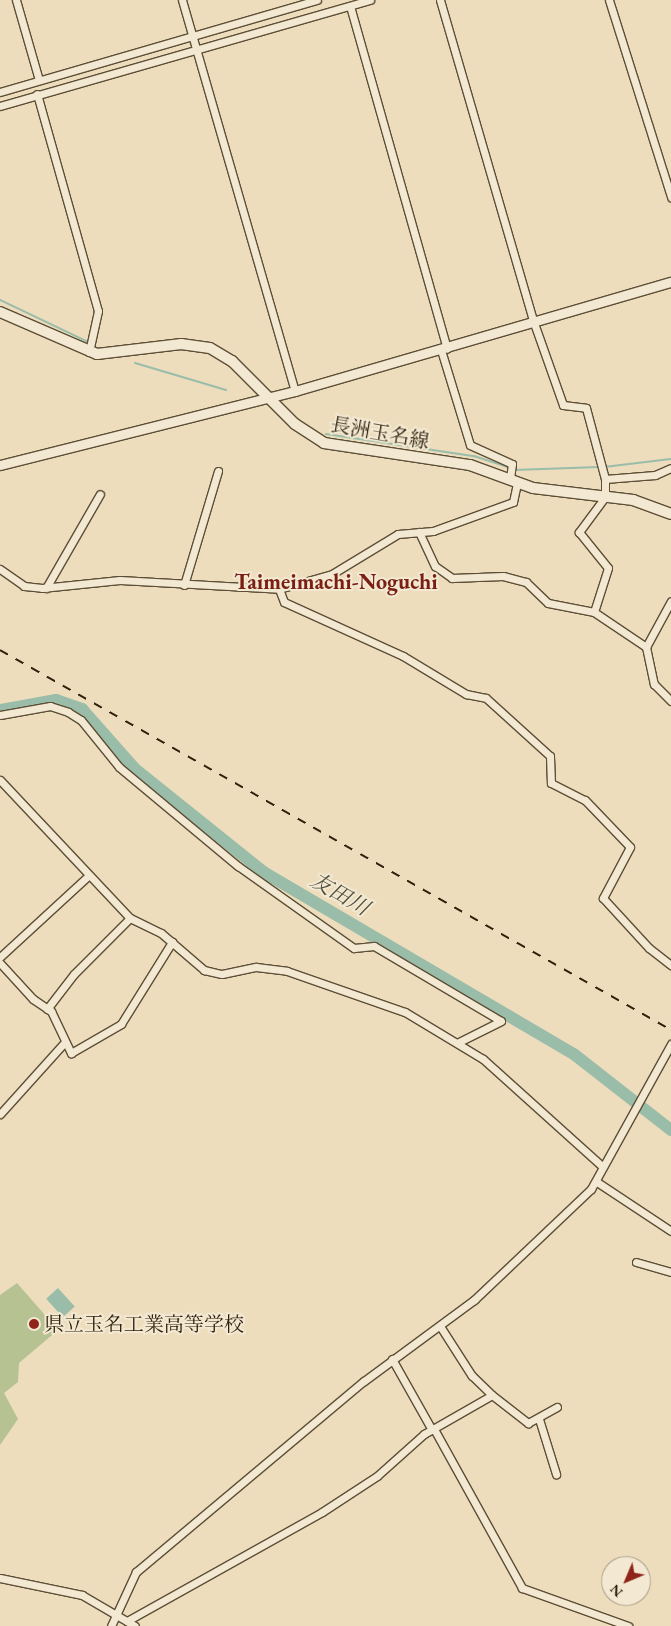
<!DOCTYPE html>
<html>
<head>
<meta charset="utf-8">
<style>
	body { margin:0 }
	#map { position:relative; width:671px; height:1626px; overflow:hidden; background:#edddbc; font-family:"EB Garamond","Noto Serif JP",serif }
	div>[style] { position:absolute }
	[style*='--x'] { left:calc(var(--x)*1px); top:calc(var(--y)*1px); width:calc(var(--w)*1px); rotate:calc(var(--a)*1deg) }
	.green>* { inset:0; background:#b6c292 }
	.water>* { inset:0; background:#9abdaa; transform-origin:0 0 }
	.stream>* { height:2px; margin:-1px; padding:0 1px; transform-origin:1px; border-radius:1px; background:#9abdaa }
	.river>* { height:12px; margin:-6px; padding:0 6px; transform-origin:6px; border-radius:6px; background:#9abdaa }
	.roads { filter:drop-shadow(1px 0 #5d4e36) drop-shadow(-1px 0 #5d4e36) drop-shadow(0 1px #5d4e36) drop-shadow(0 -1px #5d4e36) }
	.minor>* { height:7px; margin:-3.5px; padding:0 3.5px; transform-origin:3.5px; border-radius:3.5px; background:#f3e9d3 }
	.tertiary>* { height:9px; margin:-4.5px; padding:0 4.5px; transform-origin:4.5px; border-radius:4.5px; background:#f3e9d3 }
	.secondary>* { height:10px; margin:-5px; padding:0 5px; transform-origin:5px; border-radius:5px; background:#f3e9d3 }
	.rail>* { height:2px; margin-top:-1px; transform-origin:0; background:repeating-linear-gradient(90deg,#2d1f0a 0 9px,transparent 0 18px) }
	.dots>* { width:14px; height:14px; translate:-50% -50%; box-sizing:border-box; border:2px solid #f3e9d3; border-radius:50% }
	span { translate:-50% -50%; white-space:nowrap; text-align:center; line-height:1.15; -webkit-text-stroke:4px #f3e9d3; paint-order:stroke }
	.street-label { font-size:20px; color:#2d1f0a }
	.poi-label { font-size:20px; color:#2d1f0a }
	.left { translate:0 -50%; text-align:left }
	.water-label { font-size:21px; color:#4e4e3a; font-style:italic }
	.quarter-label { font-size:22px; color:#7a1f14; font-weight:700 }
	.north { position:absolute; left:601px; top:1556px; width:50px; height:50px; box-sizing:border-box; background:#f3e9d3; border:1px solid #a49883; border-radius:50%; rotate:225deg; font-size:14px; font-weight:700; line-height:20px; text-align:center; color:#2d1f0a }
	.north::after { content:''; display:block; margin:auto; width:18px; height:22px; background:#8f2418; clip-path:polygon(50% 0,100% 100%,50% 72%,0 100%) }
</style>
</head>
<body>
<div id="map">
	<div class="green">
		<i style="clip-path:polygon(17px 1283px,58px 1330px,19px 1363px,18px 1382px,4px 1393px,18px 1419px,0 1445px,0 1295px)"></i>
	</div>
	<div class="water">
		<i style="left:58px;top:1288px;width:25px;height:16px;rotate:48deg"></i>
	</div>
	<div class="stream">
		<i style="--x:0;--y:300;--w:98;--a:25.5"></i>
		<i style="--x:135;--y:363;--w:95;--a:16.5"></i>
		<i style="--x:326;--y:434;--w:150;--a:8.5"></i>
		<i style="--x:474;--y:456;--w:38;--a:18"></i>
		<i style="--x:604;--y:467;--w:67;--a:-6.8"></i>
		<i style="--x:514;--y:470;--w:85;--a:-2"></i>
	</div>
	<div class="river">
		<i style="--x:0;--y:710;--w:57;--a:-10.1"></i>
		<i style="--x:56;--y:700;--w:28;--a:19"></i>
		<i style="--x:82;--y:709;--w:80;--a:48.5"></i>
		<i style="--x:135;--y:769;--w:166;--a:38.7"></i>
		<i style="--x:265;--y:873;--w:359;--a:30.4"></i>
		<i style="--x:575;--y:1055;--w:122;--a:38"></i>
	</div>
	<div class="roads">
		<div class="minor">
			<i style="--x:16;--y:0;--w:83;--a:74"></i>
			<i style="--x:182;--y:0;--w:407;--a:73.9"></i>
			<i style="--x:440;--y:0;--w:336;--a:73.8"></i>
			<i style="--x:534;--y:323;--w:87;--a:70.5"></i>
			<i style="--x:563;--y:405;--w:23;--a:7"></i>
			<i style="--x:586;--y:408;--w:73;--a:75"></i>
			<i style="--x:605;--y:479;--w:18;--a:90"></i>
			<i style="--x:605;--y:497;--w:44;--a:126.6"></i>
			<i style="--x:579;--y:532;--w:46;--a:51.1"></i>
			<i style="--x:608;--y:568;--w:46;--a:107.7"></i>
			<i style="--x:609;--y:0;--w:207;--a:72.5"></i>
			<i style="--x:350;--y:6;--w:356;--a:74.2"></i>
			<i style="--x:0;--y:92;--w:330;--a:-16.2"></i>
			<i style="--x:37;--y:94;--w:225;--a:74.3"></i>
			<i style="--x:98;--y:311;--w:42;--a:102.4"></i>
			<i style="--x:0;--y:106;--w:385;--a:-16"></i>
			<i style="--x:441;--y:350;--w:99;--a:73"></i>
			<i style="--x:470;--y:445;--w:46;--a:24.3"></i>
			<i style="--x:512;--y:464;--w:15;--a:98"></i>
			<i style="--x:605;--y:479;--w:50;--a:-4.6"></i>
			<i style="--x:655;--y:475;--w:17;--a:-24"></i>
			<i style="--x:419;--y:532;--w:38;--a:65"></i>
			<i style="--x:435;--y:566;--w:21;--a:35"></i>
			<i style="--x:452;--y:578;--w:51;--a:-2.2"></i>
			<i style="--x:503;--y:576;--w:24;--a:15"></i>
			<i style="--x:526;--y:582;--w:30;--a:44"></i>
			<i style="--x:548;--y:603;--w:47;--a:11.1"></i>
			<i style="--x:594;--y:612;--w:63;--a:33.9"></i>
			<i style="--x:646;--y:647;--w:38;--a:78"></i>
			<i style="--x:654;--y:684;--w:24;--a:45"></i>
			<i style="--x:0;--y:569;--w:29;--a:35"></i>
			<i style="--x:24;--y:586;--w:18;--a:6"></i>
			<i style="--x:42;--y:588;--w:78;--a:-5.9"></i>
			<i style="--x:120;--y:580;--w:159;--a:3.2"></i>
			<i style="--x:279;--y:589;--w:55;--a:-15.8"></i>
			<i style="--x:332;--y:574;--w:77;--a:-31.2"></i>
			<i style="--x:398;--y:534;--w:35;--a:-5"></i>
			<i style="--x:433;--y:531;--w:85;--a:-19.9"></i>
			<i style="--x:513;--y:502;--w:19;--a:-78"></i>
			<i style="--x:184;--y:585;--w:119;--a:-73.4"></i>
			<i style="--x:46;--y:588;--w:108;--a:-60.1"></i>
			<i style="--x:279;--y:589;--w:14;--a:69"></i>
			<i style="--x:284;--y:602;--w:131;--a:24.4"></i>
			<i style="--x:403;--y:656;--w:74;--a:31.1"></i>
			<i style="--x:466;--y:694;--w:20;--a:11"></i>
			<i style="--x:486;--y:698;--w:86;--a:42.2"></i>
			<i style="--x:550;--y:756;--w:27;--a:88"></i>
			<i style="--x:551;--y:783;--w:38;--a:27"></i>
			<i style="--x:585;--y:800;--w:65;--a:46.2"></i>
			<i style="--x:630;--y:847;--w:58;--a:117.9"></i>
			<i style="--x:603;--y:898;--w:68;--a:47.4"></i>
			<i style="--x:649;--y:948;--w:28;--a:38"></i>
			<i style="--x:646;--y:647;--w:52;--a:-61.5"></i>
			<i style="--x:0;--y:715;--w:51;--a:-10.2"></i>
			<i style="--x:50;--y:706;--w:19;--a:18"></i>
			<i style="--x:68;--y:712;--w:15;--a:32"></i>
			<i style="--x:81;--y:720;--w:60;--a:51"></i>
			<i style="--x:119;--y:767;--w:155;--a:39.8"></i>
			<i style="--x:238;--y:866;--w:142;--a:35.3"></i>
			<i style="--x:354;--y:948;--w:20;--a:-6"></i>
			<i style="--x:374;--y:946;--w:147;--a:30.6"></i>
			<i style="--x:501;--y:1021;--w:49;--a:153.4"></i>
			<i style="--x:0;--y:780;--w:190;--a:46.7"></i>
			<i style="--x:130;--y:918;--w:34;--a:26"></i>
			<i style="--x:161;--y:933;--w:57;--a:40.7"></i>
			<i style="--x:204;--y:970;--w:18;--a:13"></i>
			<i style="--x:222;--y:974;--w:35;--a:-12"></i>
			<i style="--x:256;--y:967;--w:31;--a:7"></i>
			<i style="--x:287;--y:971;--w:125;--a:19.2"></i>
			<i style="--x:405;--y:1012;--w:91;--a:31.1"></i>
			<i style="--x:483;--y:1059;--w:160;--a:42"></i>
			<i style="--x:0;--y:957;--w:120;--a:-42.6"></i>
			<i style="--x:0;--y:963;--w:49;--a:47.5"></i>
			<i style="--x:33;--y:999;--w:22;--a:34"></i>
			<i style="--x:51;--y:1011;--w:47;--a:64.5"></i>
			<i style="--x:71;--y:1053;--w:58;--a:-30.1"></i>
			<i style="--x:121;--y:1024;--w:97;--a:-58.1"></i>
			<i style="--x:47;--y:1009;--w:44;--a:-52.4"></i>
			<i style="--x:74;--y:974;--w:79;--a:-45"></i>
			<i style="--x:0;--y:1114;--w:94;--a:-48"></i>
			<i style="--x:597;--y:1182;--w:89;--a:33.5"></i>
			<i style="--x:636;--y:1262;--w:36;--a:16"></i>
			<i style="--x:392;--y:1359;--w:81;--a:60.6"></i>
			<i style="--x:492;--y:1395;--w:46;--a:37.9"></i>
			<i style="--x:528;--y:1423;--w:33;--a:-29"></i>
			<i style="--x:539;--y:1419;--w:58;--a:72.8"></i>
			<i style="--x:434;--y:1429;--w:182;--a:61"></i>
			<i style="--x:522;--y:1588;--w:113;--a:19.7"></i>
			<i style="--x:0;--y:1578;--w:84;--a:11.7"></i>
			<i style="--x:82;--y:1595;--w:61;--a:30.3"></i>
			<i style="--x:127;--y:1621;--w:223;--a:-29.2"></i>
			<i style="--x:322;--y:1512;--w:66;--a:-33.2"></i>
			<i style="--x:377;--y:1476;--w:63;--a:-41.8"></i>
			<i style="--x:424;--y:1434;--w:78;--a:-29.8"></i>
			<i style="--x:492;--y:1395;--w:28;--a:-136"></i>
			<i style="--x:472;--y:1376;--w:59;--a:-122.6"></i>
			<i style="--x:111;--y:1626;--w:60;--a:-65.2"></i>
			<i style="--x:136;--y:1572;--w:297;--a:-40"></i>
			<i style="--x:364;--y:1381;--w:137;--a:-36.4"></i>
			<i style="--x:474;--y:1300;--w:161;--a:-43.5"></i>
			<i style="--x:591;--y:1189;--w:166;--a:-61.1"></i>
		</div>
		<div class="tertiary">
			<i style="--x:0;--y:465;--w:304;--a:-14.1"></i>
			<i style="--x:295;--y:391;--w:391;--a:-16.2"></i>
		</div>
		<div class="secondary">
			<i style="--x:0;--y:312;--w:106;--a:23.4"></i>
			<i style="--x:97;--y:354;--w:85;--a:-6.8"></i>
			<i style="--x:181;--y:344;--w:29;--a:8"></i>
			<i style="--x:210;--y:348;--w:26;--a:31"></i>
			<i style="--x:232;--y:361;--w:89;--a:45"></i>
			<i style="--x:295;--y:424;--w:35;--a:33"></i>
			<i style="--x:324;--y:443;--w:148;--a:8.6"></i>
			<i style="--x:470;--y:465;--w:67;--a:20.1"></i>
			<i style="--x:533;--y:488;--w:101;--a:6.8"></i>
			<i style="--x:633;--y:500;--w:40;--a:20.2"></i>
		</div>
	</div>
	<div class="rail">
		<i style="--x:0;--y:650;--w:771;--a:29.52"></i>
	</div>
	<div class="dots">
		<i style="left:34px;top:1324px;background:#8f2418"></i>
	</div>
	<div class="street-label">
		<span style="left:380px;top:433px;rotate:10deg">長洲玉名線</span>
	</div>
	<div class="poi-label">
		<span class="left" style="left:44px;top:1324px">県立玉名工業高等学校</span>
	</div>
	<div class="water-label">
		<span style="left:340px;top:894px;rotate:30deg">友田川</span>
	</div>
	<div class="quarter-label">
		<span style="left:336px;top:582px">Taimeimachi-Noguchi</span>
	</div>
	<div class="north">N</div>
</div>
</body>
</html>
